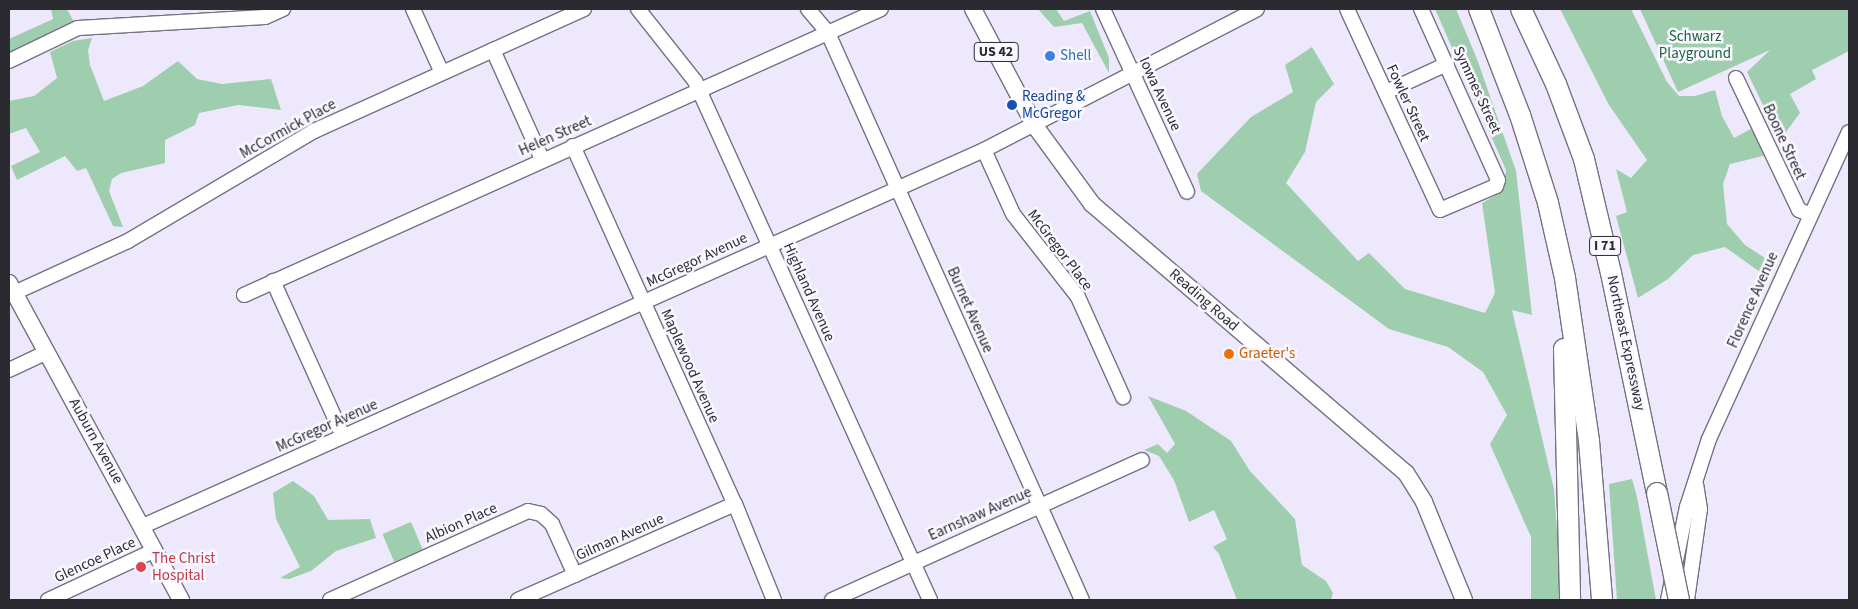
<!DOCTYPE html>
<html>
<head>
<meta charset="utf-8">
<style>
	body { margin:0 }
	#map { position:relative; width:1858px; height:609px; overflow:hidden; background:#ede8fb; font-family:"Source Sans 3",sans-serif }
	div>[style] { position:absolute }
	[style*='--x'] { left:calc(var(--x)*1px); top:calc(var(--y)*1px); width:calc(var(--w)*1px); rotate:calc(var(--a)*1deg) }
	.green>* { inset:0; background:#9fceae; transform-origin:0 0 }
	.roads { filter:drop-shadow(1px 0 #757181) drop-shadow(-1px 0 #757181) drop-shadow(0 1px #757181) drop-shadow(0 -1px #757181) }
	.minor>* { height:14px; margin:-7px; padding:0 7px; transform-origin:7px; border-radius:7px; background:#fff }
	.major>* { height:16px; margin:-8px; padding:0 8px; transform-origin:8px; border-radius:8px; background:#fff }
	.highway>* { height:20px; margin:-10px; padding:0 10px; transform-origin:10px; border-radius:10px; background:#fff }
	.bridges { filter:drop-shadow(1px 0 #757181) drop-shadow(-1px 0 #757181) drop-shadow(0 1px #757181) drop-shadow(0 -1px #757181) }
	.highway-bridge>* { height:20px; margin:-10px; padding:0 10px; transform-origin:10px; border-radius:10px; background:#fff }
	.dots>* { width:14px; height:14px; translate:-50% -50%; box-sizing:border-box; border:2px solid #f9f7ff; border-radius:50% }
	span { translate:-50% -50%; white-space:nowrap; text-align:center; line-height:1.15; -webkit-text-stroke:5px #f9f7ff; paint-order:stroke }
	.shield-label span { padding:1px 4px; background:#f9f7ff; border:1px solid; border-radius:4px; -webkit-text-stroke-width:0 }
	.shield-label { font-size:14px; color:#2c2a31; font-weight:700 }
	.park-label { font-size:15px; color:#1e633d }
	.shop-label { font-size:15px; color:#366cbe }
	.left { translate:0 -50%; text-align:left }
	.street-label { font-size:15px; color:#2c2a31 }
	.transit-label { font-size:15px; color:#164399 }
	.food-label { font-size:15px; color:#c56008 }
	.health-label { font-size:15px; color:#be3a42 }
	.frame { position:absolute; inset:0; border:10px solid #2c2a31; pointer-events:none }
</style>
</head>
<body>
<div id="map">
	<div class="green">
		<i style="clip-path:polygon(51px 9px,67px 9px,74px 22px,9px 54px,9px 39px,53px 19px)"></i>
		<i style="clip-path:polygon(1038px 9px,1056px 9px,1064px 21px,1090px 11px,1109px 58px,1109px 73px,1082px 23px,1054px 27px)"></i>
		<i style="clip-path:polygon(1435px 9px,1456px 9px,1477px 59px,1516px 171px,1532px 315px,1512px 310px,1554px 489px,1562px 600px,1531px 600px,1531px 537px,1490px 444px,1507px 415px,1483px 372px,1448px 347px,1389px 329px,1201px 191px,1197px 174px,1251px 117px,1293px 92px,1285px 65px,1312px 47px,1334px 84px,1316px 102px,1305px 152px,1286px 183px,1358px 261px,1369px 253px,1405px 289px,1485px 313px,1495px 293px,1482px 203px,1503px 191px,1506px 170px)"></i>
		<i style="clip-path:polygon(1560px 9px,1631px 9px,1667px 82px,1679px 96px,1695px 96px,1715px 90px,1722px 116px,1734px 138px,1758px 125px,1771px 154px,1730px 164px,1723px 184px,1727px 224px,1745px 245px,1768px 260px,1760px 272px,1725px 247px,1693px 255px,1668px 279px,1638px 298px,1616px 216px,1627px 212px,1616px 169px,1631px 178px,1647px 160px,1609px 105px)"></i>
		<i style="clip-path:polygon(1640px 9px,1849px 9px,1849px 51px,1812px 70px,1816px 79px,1790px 94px,1800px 113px,1780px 140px,1747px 72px,1770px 50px,1678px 92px)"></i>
		<i style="clip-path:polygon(92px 38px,88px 50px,90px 65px,104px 101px,143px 86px,178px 61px,197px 79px,222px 84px,271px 79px,281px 110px,238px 105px,199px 113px,195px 125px,165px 140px,165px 163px,121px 173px,112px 179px,109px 191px,123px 227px,113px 226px,86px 168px,77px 171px,65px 156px,17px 180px,11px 166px,40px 152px,26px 128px,9px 134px,9px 101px,34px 96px,57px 78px,50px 52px,73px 41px)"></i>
		<i style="clip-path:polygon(1148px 396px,1186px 411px,1231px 441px,1250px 471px,1295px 519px,1302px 565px,1326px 581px,1333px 593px,1331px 600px,1237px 600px,1219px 554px,1213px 547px,1227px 539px,1214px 510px,1189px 522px,1174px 480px,1159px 456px,1144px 450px,1158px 444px,1167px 453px,1175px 444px)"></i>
		<i style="clip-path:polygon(1632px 479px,1637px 497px,1656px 600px,1617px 600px,1609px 484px)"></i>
		<i style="clip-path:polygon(293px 481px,314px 496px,328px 520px,370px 519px,376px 538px,336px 551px,311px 571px,289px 579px,280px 578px,300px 567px,276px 519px,273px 493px)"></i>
		<i style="left:411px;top:522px;width:30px;height:31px;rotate:67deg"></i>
	</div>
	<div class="roads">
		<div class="minor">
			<i style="--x:413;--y:9;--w:70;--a:65.6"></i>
			<i style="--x:638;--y:9;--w:92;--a:51.6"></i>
			<i style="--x:695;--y:81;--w:570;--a:65.64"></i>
			<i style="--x:808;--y:9;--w:31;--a:50"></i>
			<i style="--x:828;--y:33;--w:621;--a:65.87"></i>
			<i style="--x:1103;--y:9;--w:201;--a:65.3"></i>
			<i style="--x:1347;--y:9;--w:221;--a:65.2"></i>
			<i style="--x:1440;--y:210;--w:61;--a:-23.2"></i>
			<i style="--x:1496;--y:186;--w:6;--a:-72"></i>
			<i style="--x:1498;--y:180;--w:188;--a:-114.2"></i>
			<i style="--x:493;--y:50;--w:120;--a:65.8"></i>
			<i style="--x:9;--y:61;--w:76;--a:-25.6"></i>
			<i style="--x:78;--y:28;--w:187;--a:-3.4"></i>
			<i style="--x:265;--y:17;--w:20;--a:-24"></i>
			<i style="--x:1736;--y:78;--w:146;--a:64.5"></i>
			<i style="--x:1799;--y:210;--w:11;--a:22"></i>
			<i style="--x:1386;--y:92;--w:67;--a:-24.7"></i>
			<i style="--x:573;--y:146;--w:393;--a:65.7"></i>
			<i style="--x:735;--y:504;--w:104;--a:67.9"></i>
			<i style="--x:984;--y:150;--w:70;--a:65.6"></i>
			<i style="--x:1013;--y:214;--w:105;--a:51.9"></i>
			<i style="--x:1078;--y:297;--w:110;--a:65.8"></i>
			<i style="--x:273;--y:281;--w:170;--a:65.7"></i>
			<i style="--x:14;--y:293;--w:125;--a:-24.5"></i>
			<i style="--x:128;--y:241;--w:216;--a:-30.6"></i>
			<i style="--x:314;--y:131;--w:296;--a:-24.3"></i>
			<i style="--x:244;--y:295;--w:698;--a:-24.18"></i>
			<i style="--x:9;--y:370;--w:42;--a:-25.3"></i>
			<i style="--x:143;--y:526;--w:921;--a:-24.09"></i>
			<i style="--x:984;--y:150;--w:307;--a:-27.3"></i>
			<i style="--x:48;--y:600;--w:118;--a:-25"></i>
			<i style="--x:330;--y:600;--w:217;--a:-24.2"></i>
			<i style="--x:528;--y:511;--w:13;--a:13"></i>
			<i style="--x:541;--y:514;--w:15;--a:42"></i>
			<i style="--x:552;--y:524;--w:56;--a:65.7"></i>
			<i style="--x:518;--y:600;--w:237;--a:-23.9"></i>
			<i style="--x:832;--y:600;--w:340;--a:-24.3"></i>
			<i style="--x:1668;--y:600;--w:95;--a:-78.5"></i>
			<i style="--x:1687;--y:507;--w:71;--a:-72.1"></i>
			<i style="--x:1709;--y:439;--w:337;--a:-65.5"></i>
			<i style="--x:1687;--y:600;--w:92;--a:-81.9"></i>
			<i style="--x:1700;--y:509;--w:24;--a:-99"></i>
		</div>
		<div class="major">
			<i style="--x:973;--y:9;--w:132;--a:62.1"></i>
			<i style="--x:1035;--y:126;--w:97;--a:53.8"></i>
			<i style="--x:1092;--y:204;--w:413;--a:40.6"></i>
			<i style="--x:1406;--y:473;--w:34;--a:58"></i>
			<i style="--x:1424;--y:502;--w:106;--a:67.8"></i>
			<i style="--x:9;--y:283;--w:361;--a:61.5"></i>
		</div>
		<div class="highway">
			<i style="--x:1479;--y:9;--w:114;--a:68.9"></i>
			<i style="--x:1520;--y:115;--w:92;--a:72.3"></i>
			<i style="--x:1548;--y:203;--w:77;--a:77.2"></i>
			<i style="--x:1565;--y:278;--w:165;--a:81.6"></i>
			<i style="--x:1589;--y:441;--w:160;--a:85.3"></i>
			<i style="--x:1521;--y:9;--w:83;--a:65"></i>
			<i style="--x:1556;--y:84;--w:80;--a:69.5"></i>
			<i style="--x:1584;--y:159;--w:117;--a:76.7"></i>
			<i style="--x:1611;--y:273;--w:225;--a:78.2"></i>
			<i style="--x:1564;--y:349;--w:251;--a:88.6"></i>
		</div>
	</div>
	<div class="bridges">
		<div class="highway-bridge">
			<i style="--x:1657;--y:493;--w:109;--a:78.4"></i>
		</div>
	</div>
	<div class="dots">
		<i style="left:1050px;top:56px;background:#3f7fe0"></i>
		<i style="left:1012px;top:105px;background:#1a4fb4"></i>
		<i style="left:1229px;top:354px;background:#e8710a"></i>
		<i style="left:141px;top:567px;background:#e0444e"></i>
	</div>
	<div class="shield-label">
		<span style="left:996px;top:52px">US 42</span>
		<span style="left:1605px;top:246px">I 71</span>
	</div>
	<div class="park-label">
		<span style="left:1695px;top:45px">Schwarz<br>Playground</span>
	</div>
	<div class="shop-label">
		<span class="left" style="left:1060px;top:56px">Shell</span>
	</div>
	<div class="street-label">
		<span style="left:1477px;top:90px;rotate:65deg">Symmes Street</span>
		<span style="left:1160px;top:94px;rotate:65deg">Iowa Avenue</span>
		<span style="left:1408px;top:103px;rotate:65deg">Fowler Street</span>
		<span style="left:288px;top:129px;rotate:-29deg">McCormick Place</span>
		<span style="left:555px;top:136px;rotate:-24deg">Helen Street</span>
		<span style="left:1784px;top:142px;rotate:65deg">Boone Street</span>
		<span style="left:1060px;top:250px;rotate:53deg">McGregor Place</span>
		<span style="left:697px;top:260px;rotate:-25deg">McGregor Avenue</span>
		<span style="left:809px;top:292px;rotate:66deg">Highland Avenue</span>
		<span style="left:1204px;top:300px;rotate:41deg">Reading Road</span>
		<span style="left:1753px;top:300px;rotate:-66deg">Florence Avenue</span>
		<span style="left:970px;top:310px;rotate:66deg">Burnet Avenue</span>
		<span style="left:1626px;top:343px;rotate:78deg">Northeast Expressway</span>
		<span style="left:690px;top:366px;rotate:66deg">Maplewood Avenue</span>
		<span style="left:327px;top:426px;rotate:-24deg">McGregor Avenue</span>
		<span style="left:96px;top:441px;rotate:61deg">Auburn Avenue</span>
		<span style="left:980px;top:514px;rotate:-24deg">Earnshaw Avenue</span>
		<span style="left:461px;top:523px;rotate:-24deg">Albion Place</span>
		<span style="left:620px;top:537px;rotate:-24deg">Gilman Avenue</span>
		<span style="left:95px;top:560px;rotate:-25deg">Glencoe Place</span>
	</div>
	<div class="transit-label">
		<span class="left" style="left:1022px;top:105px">Reading &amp;<br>McGregor</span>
	</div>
	<div class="food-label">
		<span class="left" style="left:1239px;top:354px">Graeter's</span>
	</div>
	<div class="health-label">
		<span class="left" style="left:152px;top:567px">The Christ<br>Hospital</span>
	</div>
	<div class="frame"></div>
</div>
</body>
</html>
